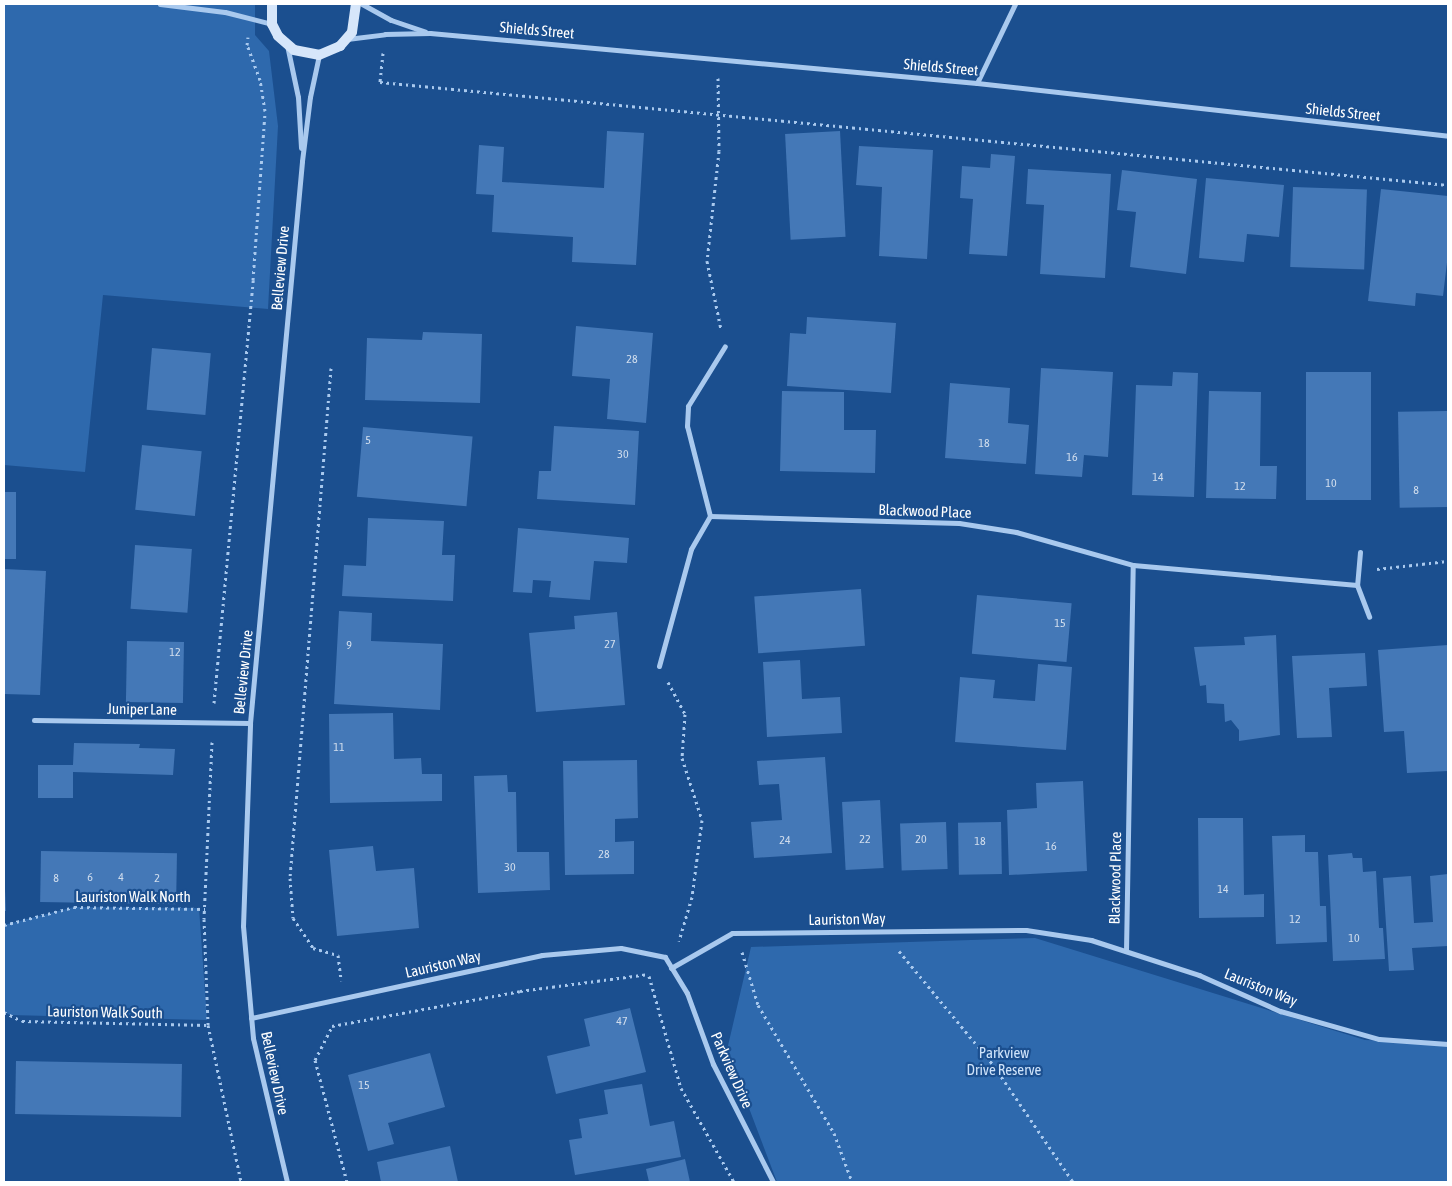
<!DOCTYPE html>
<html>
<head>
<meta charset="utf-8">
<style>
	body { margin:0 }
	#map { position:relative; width:1452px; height:1186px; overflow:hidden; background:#1b4f8f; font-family:"Asap Condensed",sans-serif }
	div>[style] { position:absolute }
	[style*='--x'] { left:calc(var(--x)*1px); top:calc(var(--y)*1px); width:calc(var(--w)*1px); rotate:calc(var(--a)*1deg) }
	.green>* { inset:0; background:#2e69ad }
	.building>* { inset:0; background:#4478b7; transform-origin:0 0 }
	.path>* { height:3px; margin-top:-1.5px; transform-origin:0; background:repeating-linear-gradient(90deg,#a9c9ee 0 2.5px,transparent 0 6.5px) }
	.street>* { height:5px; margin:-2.5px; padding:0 2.5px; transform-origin:2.5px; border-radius:2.5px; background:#a9c9ee }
	.secondary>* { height:10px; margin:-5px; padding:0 5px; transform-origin:5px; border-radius:5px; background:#d6e6fa }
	span { translate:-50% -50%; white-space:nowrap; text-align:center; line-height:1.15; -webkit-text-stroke:4.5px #1b4f8f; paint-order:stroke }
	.number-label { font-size:12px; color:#d0dded }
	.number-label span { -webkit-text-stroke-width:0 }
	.street-label { font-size:15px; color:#fff }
	.park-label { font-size:15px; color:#cfe3fa }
	.frame { position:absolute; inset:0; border:5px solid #fff; pointer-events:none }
</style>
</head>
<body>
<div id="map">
	<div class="green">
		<i style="clip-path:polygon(4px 4px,255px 4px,255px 35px,269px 51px,278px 126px,268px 309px,103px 295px,85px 472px,4px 465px)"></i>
		<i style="clip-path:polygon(74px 907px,199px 908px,207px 1020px,10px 1015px,4px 1012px,4px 925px)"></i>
		<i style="clip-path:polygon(1035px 938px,1365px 1040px,1448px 1043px,1448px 1182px,777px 1182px,727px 1050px,751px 947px)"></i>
	</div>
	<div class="building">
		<i style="clip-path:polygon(607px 131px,644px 133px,636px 265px,572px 262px,573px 237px,492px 232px,494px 195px,476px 194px,479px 145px,504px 147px,502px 182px,604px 188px)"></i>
		<i style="left:840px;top:131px;width:106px;height:55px;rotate:87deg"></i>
		<i style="clip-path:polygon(859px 146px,933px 150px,927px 259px,879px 256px,882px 187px,856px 185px)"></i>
		<i style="clip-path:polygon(991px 154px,1015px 156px,1007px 256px,969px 254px,973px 199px,960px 198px,962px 166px,990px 168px)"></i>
		<i style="clip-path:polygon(1028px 169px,1111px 174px,1105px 278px,1040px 274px,1044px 205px,1026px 204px)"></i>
		<i style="clip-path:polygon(1122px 170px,1197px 179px,1186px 274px,1130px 267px,1136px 212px,1117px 210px)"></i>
		<i style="clip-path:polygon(1206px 178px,1284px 185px,1279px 237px,1247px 234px,1244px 262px,1199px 258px)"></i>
		<i style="left:1293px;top:187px;width:74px;height:80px;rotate:2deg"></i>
		<i style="clip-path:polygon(1381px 189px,1448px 196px,1448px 254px,1443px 296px,1416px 293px,1415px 306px,1368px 301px)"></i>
		<i style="clip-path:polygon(807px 317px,896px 323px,891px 393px,787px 386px,790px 333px,806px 334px)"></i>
		<i style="clip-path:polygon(576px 326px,653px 333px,646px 423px,607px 419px,610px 379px,572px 376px)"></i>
		<i style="clip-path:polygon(423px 332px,482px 334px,480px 403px,365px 400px,367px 338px,422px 340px)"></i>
		<i style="left:152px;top:348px;width:59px;height:62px;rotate:5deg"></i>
		<i style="clip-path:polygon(1041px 368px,1113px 372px,1108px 457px,1084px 455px,1082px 477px,1035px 474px)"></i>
		<i style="clip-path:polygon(1173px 372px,1198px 373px,1194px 497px,1132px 495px,1136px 385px,1172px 386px)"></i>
		<i style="left:1306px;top:372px;width:65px;height:128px"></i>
		<i style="clip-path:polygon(950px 383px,1010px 388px,1008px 423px,1029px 425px,1026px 464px,945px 458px)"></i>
		<i style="clip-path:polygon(782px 391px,844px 392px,844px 430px,876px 430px,875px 473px,780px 471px)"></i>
		<i style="clip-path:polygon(1209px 391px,1261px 392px,1260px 466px,1277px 466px,1276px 499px,1206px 498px)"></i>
		<i style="left:1447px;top:411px;width:96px;height:49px;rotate:89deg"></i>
		<i style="clip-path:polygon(554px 426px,639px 431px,635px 505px,537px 499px,539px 471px,551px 471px)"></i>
		<i style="left:363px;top:427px;width:110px;height:70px;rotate:5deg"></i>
		<i style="left:142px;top:445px;width:60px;height:65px;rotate:6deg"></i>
		<i style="left:4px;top:492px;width:12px;height:67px"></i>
		<i style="clip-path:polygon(368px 518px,444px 521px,442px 555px,455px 555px,453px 601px,342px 596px,344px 565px,366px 566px)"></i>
		<i style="clip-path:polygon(518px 528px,629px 538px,627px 563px,594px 561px,590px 600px,549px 597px,551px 581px,533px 580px,532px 593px,513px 592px)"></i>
		<i style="left:135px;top:545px;width:57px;height:64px;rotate:4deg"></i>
		<i style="clip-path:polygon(4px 569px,46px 571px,40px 695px,4px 694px)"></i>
		<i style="left:861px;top:589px;width:57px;height:107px;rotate:86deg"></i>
		<i style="left:977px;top:595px;width:95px;height:59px;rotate:5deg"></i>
		<i style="clip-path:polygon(339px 611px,372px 613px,371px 641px,443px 644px,440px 710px,334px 704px)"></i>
		<i style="clip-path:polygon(617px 612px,625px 705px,536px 712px,529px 633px,575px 629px,574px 616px)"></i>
		<i style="clip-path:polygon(1276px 635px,1280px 735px,1239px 741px,1239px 730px,1231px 720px,1225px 722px,1224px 704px,1207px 703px,1206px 685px,1200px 686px,1194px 647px,1245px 645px,1244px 637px)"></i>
		<i style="left:127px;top:641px;width:57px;height:61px;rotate:1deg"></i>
		<i style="clip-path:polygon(1448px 645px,1448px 771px,1407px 773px,1404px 731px,1384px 732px,1378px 650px)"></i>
		<i style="clip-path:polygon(1365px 653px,1367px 686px,1329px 688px,1332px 737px,1297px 738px,1292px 656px)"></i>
		<i style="clip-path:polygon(800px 660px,802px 699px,840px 697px,842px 733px,767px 737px,763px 662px)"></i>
		<i style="clip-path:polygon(1038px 664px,1072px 667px,1066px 750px,955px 742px,960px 677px,995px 680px,993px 698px,1035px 701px)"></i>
		<i style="clip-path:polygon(393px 713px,394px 759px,421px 758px,422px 774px,442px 774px,442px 801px,330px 803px,329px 714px)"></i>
		<i style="clip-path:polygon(74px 743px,140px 744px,139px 748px,175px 749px,173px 775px,73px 772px,73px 798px,38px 798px,38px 765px,73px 765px)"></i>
		<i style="clip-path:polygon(825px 757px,832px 853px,754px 858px,751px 822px,782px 820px,779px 784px,759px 785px,757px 761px)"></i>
		<i style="clip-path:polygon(637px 760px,638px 818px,615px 819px,615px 842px,634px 841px,634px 874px,565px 875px,563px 761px)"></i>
		<i style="clip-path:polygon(507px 775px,508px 792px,516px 792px,517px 852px,549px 852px,550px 890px,478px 893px,474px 776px)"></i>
		<i style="clip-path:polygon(1083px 781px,1087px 871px,1009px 875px,1007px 810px,1037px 808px,1036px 783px)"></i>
		<i style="left:880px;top:800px;width:68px;height:38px;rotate:87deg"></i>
		<i style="clip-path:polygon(1198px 818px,1243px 818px,1244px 895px,1264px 894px,1264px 917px,1199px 918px)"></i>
		<i style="left:946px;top:822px;width:47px;height:46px;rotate:88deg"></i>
		<i style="left:1001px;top:822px;width:52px;height:43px;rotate:89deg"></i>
		<i style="clip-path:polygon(1305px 835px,1305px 852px,1318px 852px,1320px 906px,1326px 906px,1327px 942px,1276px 944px,1272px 836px)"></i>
		<i style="clip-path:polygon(373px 846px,376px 871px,414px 868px,419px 928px,337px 936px,329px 850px)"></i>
		<i style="left:41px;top:851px;width:136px;height:51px;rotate:1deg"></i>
		<i style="clip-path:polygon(1352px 853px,1353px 858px,1362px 858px,1363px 872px,1376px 871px,1379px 928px,1383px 928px,1385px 959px,1333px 961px,1328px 855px)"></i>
		<i style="clip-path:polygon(1448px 874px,1448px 946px,1412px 948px,1414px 970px,1389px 971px,1383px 878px,1411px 876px,1414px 923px,1433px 922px,1430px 876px)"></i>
		<i style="clip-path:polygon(4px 889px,5px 889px,6px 911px,4px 911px)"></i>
		<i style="clip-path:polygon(630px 1008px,646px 1072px,556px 1094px,547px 1056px,590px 1046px,584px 1019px)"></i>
		<i style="clip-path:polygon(430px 1053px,445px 1107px,388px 1123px,394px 1144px,368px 1151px,348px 1075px)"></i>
		<i style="left:16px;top:1061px;width:166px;height:53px;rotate:1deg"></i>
		<i style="clip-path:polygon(642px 1084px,650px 1126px,674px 1121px,681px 1157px,575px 1175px,569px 1140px,582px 1138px,579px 1119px,608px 1114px,604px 1090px)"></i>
		<i style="clip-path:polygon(450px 1146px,458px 1182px,381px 1182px,377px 1162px)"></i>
		<i style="clip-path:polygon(685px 1159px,690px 1182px,649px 1182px,646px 1169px)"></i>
	</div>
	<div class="path">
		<i style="--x:383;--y:53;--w:29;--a:96"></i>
		<i style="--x:380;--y:82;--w:1073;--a:5.51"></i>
		<i style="--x:718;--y:78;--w:73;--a:89.2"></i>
		<i style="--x:719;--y:151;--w:111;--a:96.2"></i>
		<i style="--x:707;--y:261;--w:69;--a:78.4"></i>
		<i style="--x:331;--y:368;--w:512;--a:94.6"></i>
		<i style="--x:290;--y:878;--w:40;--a:85.7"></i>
		<i style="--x:293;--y:918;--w:36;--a:56"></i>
		<i style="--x:313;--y:948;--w:26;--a:16"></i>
		<i style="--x:338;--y:955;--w:26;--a:83"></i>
		<i style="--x:1377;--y:569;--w:71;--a:-6.4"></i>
		<i style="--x:668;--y:682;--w:36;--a:62"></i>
		<i style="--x:685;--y:714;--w:44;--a:93.9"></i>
		<i style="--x:682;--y:758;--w:65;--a:72.1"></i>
		<i style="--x:702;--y:820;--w:78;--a:97.4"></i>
		<i style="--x:692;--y:897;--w:46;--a:106.5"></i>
		<i style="--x:214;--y:703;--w:425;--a:-84.7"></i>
		<i style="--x:253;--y:280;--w:169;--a:-85.9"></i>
		<i style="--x:265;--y:111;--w:31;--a:-99"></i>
		<i style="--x:260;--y:80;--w:37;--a:-110"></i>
		<i style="--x:247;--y:45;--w:8;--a:-83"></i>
		<i style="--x:212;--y:742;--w:177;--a:92.6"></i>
		<i style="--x:204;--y:919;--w:106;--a:87.8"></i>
		<i style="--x:208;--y:1025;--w:160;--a:78.1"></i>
		<i style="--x:4;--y:925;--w:72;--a:-14.4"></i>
		<i style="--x:74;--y:907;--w:131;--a:0.9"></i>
		<i style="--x:899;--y:951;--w:149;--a:50.4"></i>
		<i style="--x:994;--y:1066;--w:140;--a:55.7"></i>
		<i style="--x:742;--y:952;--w:55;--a:73.2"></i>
		<i style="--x:758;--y:1005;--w:149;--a:59.3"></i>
		<i style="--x:834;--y:1133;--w:52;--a:69.8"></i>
		<i style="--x:649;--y:976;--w:116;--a:74.1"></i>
		<i style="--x:681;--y:1088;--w:108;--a:60.6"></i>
		<i style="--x:4;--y:1012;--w:20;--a:27"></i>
		<i style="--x:22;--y:1021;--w:186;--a:1.2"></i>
		<i style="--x:347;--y:1182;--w:126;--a:-104.7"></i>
		<i style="--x:315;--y:1060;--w:38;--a:-63"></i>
		<i style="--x:332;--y:1026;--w:191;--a:-10.5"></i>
		<i style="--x:520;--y:991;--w:130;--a:-7.5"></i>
	</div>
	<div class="street">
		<i style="--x:160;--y:4;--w:65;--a:7"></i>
		<i style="--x:225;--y:12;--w:49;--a:14.3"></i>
		<i style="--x:362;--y:4;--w:33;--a:29"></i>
		<i style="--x:391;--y:20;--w:36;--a:19"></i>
		<i style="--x:347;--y:39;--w:38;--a:-7"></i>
		<i style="--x:385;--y:34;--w:45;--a:-1.3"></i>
		<i style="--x:430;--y:33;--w:549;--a:5.22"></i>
		<i style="--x:977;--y:83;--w:474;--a:6.4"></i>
		<i style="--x:287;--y:45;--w:53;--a:78.1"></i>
		<i style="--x:298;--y:97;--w:51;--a:86.6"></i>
		<i style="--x:977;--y:83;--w:88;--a:-64.3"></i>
		<i style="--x:710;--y:516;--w:249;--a:1.6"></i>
		<i style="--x:959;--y:523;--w:58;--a:9"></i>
		<i style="--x:1016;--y:532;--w:122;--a:15.8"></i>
		<i style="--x:1133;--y:565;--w:225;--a:5.1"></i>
		<i style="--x:1360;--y:552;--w:33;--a:95"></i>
		<i style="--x:1357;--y:585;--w:34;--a:69"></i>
		<i style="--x:659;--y:666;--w:121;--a:-74.7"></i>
		<i style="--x:691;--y:549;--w:38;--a:-60"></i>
		<i style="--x:710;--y:516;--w:93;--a:-104.3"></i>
		<i style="--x:687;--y:426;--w:20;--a:-87"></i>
		<i style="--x:688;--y:406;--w:70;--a:-58.3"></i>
		<i style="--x:34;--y:720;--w:216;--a:0.8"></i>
		<i style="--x:1126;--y:951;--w:386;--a:-89"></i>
		<i style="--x:671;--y:968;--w:70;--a:-29.8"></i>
		<i style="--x:732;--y:933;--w:294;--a:-0.6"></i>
		<i style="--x:1026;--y:930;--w:66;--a:8.7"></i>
		<i style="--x:1091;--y:940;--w:114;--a:18"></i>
		<i style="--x:1199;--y:975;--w:89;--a:24"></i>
		<i style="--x:1280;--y:1011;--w:103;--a:15.8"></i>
		<i style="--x:1379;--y:1039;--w:69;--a:4.1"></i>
		<i style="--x:251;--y:1018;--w:298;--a:-12.2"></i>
		<i style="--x:542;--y:955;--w:79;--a:-5.1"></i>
		<i style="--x:621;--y:948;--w:45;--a:11.6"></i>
		<i style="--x:665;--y:957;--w:42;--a:58.6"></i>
		<i style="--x:687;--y:993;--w:76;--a:69.9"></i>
		<i style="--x:713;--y:1064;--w:132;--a:63"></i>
		<i style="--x:287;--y:1182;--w:148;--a:-103.3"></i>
		<i style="--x:253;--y:1038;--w:112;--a:-95.1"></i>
		<i style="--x:243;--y:926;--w:203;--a:-88"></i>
		<i style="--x:250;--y:723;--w:564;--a:-84.71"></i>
		<i style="--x:302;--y:161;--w:64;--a:-82.9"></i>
		<i style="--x:310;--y:97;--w:43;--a:-77.9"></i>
	</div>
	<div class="secondary">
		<i style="--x:272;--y:4;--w:20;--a:90"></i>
		<i style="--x:272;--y:24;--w:13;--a:63"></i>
		<i style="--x:278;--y:36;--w:21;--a:41"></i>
		<i style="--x:294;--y:50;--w:25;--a:11"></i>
		<i style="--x:319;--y:55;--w:23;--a:-23"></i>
		<i style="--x:340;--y:46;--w:18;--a:-49"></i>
		<i style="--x:352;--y:32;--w:28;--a:-82"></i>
	</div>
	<div class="number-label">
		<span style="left:632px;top:360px">28</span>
		<span style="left:368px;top:441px">5</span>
		<span style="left:984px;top:444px">18</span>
		<span style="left:623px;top:455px">30</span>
		<span style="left:1072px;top:458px">16</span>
		<span style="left:1158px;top:478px">14</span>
		<span style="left:1331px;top:484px">10</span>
		<span style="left:1240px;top:487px">12</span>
		<span style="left:1416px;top:491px">8</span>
		<span style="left:1060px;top:624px">15</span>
		<span style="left:610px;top:645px">27</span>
		<span style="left:349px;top:646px">9</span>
		<span style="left:175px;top:653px">12</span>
		<span style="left:339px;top:748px">11</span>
		<span style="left:865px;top:840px">22</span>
		<span style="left:921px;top:840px">20</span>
		<span style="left:785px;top:841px">24</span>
		<span style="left:980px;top:842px">18</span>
		<span style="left:1051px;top:847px">16</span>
		<span style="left:604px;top:855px">28</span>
		<span style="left:510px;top:868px">30</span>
		<span style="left:90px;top:878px">6</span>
		<span style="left:121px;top:878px">4</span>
		<span style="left:56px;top:879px">8</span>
		<span style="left:157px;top:879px">2</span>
		<span style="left:1223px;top:890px">14</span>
		<span style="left:1295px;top:920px">12</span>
		<span style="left:1354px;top:939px">10</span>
		<span style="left:622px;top:1022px">47</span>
		<span style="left:364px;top:1086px">15</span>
	</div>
	<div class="street-label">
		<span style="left:537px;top:30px;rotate:5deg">Shields Street</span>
		<span style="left:941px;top:67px;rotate:5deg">Shields Street</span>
		<span style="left:1343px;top:112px;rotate:6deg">Shields Street</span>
		<span style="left:280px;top:268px;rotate:-85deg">Belleview Drive</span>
		<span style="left:925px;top:511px;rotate:2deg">Blackwood Place</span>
		<span style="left:243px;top:672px;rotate:-84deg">Belleview Drive</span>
		<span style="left:142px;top:709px;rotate:1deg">Juniper Lane</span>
		<span style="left:1115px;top:878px;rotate:-89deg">Blackwood Place</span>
		<span style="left:133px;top:897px">Lauriston Walk North</span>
		<span style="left:847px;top:919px;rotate:-1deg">Lauriston Way</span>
		<span style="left:443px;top:964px;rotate:-13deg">Lauriston Way</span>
		<span style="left:1261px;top:987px;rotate:22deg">Lauriston Way</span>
		<span style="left:105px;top:1012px;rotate:1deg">Lauriston Walk South</span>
		<span style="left:732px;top:1070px;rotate:66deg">Parkview Drive</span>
		<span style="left:275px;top:1073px;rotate:78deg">Belleview Drive</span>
	</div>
	<div class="park-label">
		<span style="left:1004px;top:1061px">Parkview<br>Drive Reserve</span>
	</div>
	<div class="frame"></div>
</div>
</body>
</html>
